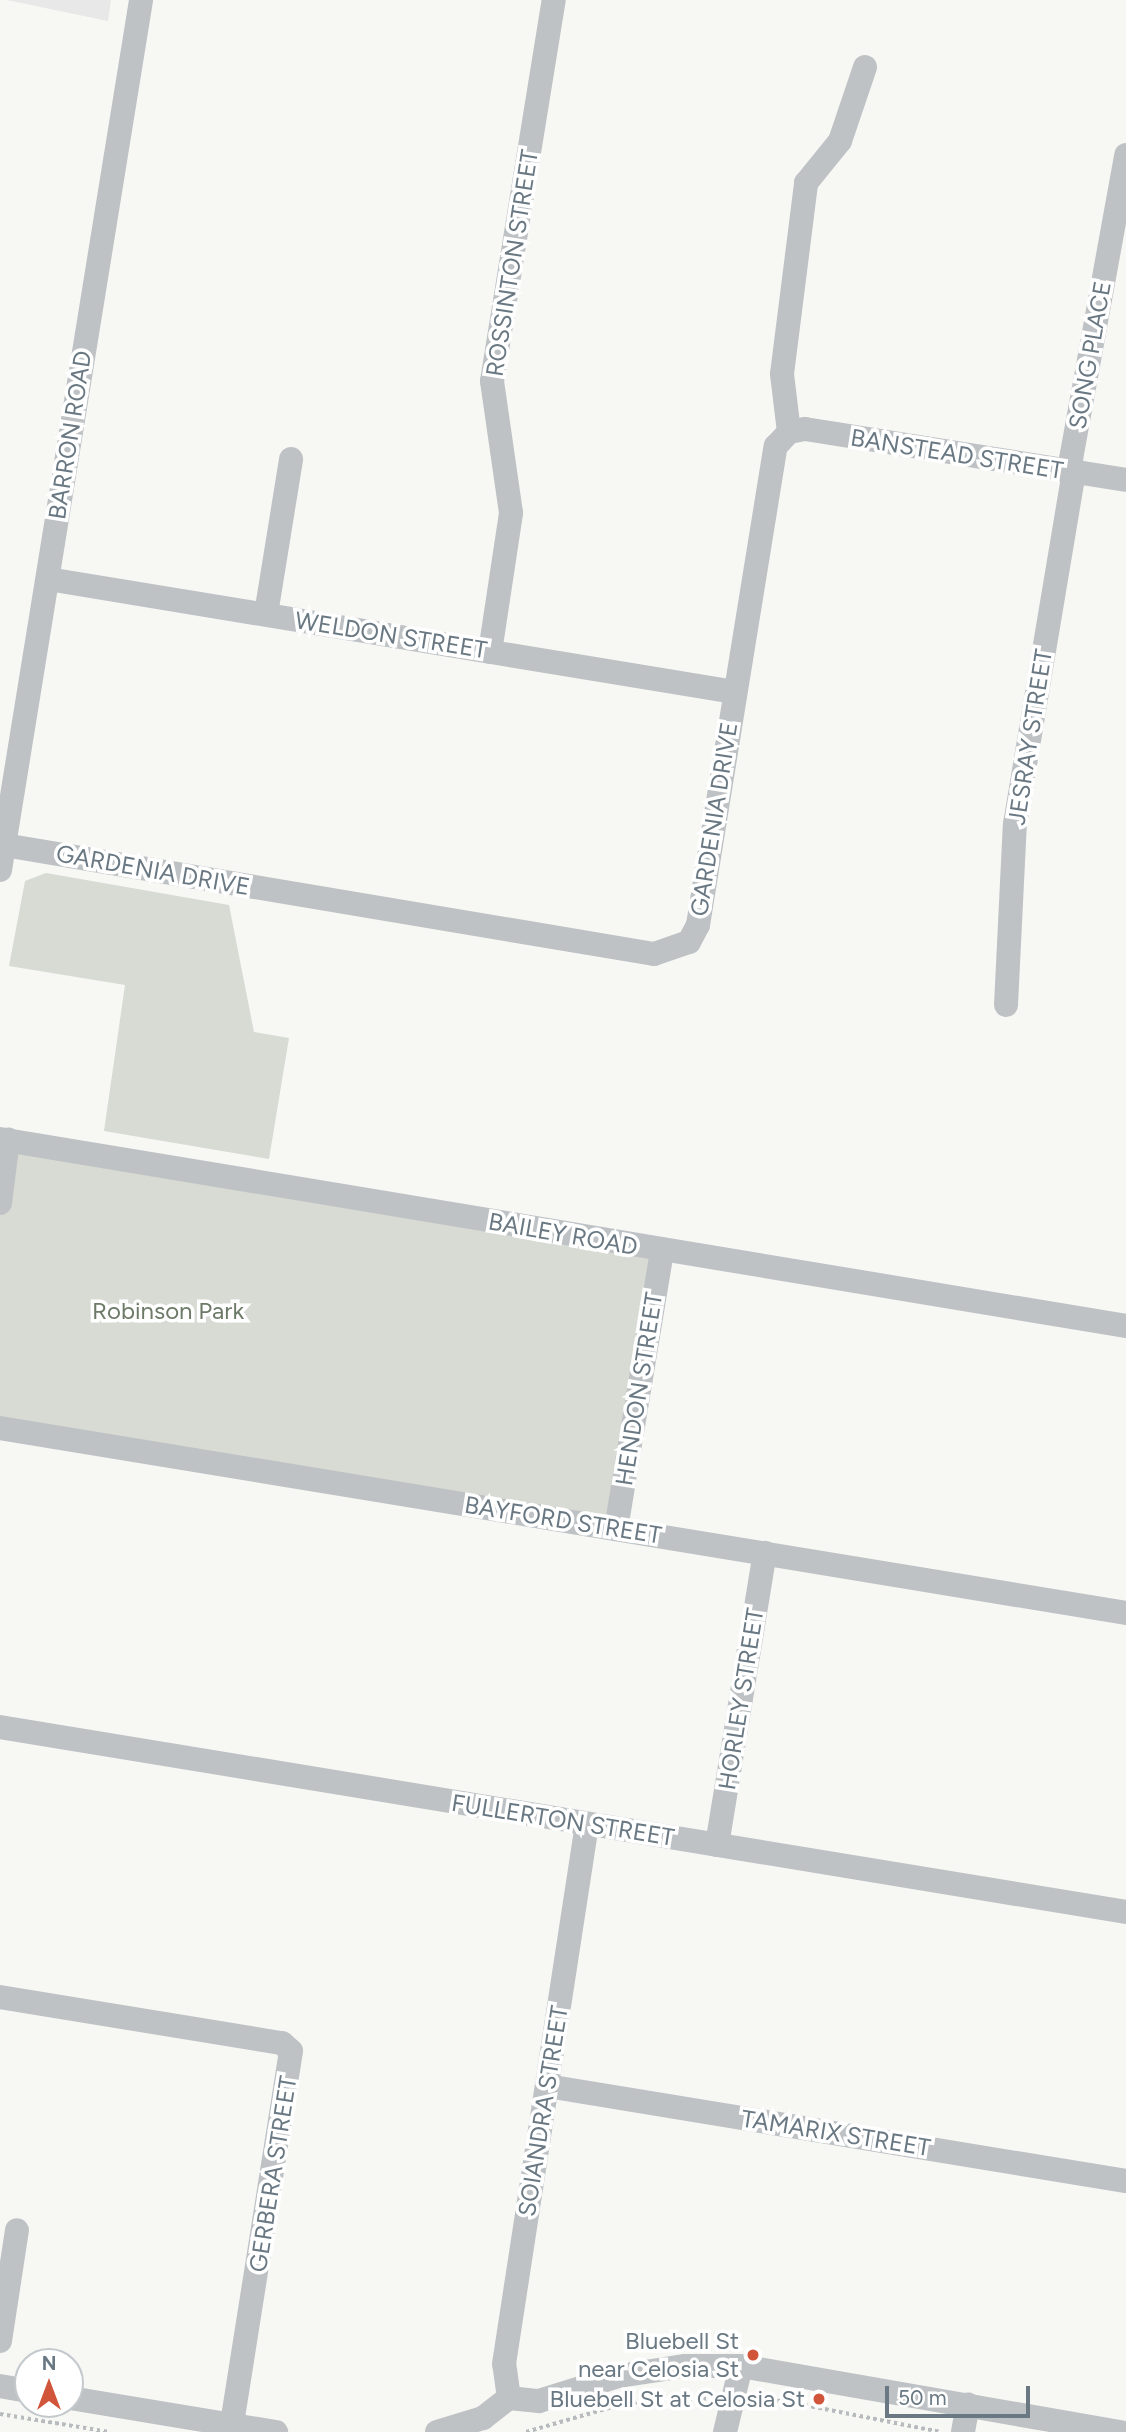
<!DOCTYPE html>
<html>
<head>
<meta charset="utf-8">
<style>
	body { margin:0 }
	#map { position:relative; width:1126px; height:2432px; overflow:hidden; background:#f7f7f4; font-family:Figtree,sans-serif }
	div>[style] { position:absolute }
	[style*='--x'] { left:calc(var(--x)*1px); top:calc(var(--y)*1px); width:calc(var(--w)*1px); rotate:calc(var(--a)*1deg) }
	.built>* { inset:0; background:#e7e8e7 }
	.green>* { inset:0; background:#d7dbd4 }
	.path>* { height:3.5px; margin-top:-1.75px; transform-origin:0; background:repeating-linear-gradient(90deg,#b8bbbd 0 3.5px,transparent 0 7px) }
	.minor>* { height:24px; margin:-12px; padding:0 12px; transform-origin:12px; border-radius:12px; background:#bec2c5 }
	.dots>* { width:19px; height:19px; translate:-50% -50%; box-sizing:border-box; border:4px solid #fff; border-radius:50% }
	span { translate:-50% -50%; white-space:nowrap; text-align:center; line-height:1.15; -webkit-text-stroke:7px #fff; paint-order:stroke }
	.street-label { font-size:24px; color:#697882 }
	.park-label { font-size:24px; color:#6c7a67 }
	.poi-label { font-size:24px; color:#697882 }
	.right { translate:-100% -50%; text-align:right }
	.north { position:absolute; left:14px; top:2348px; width:70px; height:70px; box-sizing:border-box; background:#fff; border:2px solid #c3c9cd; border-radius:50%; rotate:0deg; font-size:19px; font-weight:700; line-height:28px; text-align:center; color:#697882 }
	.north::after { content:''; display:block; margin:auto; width:24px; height:32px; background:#d1553a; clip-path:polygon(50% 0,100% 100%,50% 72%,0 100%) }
	.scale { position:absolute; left:885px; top:2386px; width:145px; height:32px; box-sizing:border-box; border:4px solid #697882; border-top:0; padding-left:9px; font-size:21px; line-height:24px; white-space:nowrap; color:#697882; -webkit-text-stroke:5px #fff; paint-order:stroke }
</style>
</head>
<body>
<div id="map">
	<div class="built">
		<i style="clip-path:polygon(7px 0,111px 0,108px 21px)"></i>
	</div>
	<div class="green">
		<i style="clip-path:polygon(46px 873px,229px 905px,254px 1032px,289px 1038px,269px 1159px,104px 1131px,125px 985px,9px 966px,25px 881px)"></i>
		<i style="clip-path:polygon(8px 1140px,662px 1250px,616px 1529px,0 1428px,0 1203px)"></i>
	</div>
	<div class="path">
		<i style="--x:755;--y:2400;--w:29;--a:2"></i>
		<i style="--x:784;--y:2401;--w:160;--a:11.2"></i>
		<i style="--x:0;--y:2414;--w:111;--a:9.3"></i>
		<i style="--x:526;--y:2432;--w:104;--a:-16.2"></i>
		<i style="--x:626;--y:2403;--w:86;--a:-3.3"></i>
	</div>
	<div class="minor">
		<i style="--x:789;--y:432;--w:16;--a:-11"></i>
		<i style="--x:805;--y:429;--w:325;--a:9"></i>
		<i style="--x:48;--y:579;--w:695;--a:9.35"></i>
		<i style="--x:266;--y:614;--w:157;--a:-80.8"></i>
		<i style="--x:490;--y:652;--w:141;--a:-81.4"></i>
		<i style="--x:511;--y:513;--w:133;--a:-98.2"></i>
		<i style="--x:492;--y:381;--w:386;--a:-80.8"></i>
		<i style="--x:4;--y:845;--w:659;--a:9.52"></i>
		<i style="--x:654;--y:954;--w:37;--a:-19"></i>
		<i style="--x:689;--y:942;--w:19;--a:-62"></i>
		<i style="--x:698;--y:925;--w:485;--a:-80.8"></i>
		<i style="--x:776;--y:446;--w:19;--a:-47"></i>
		<i style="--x:789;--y:432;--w:58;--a:-96.9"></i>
		<i style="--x:782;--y:374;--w:193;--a:-82.8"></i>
		<i style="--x:806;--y:183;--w:54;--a:-51"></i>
		<i style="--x:840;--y:141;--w:78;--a:-71.3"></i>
		<i style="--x:0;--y:870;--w:881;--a:-80.79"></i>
		<i style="--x:1006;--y:1005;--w:181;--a:-87.2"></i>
		<i style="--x:1015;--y:824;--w:346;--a:-80.5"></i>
		<i style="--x:1072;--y:483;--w:24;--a:-92"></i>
		<i style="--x:1071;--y:459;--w:309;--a:-79.7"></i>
		<i style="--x:0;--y:1139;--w:1141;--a:9.43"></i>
		<i style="--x:0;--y:1203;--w:64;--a:-82.8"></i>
		<i style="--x:0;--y:1428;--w:1141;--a:9.33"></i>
		<i style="--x:616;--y:1529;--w:283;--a:-80.6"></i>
		<i style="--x:0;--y:1727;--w:1141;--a:9.33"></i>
		<i style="--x:717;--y:1845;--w:296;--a:-80.7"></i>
		<i style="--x:0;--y:1997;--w:286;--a:9.3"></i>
		<i style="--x:282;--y:2043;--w:12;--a:42"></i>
		<i style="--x:291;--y:2051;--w:379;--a:99"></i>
		<i style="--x:547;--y:2086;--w:587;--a:9.32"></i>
		<i style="--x:0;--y:2341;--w:112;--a:-81.3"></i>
		<i style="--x:0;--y:2386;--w:28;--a:10"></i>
		<i style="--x:70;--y:2398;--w:209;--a:9.4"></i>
		<i style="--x:509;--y:2398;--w:34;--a:-98"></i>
		<i style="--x:504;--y:2364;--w:546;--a:-81.26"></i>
		<i style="--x:437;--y:2432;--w:48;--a:-16.9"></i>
		<i style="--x:483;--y:2418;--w:33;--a:-38"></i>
		<i style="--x:509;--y:2398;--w:30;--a:6"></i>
		<i style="--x:539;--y:2401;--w:84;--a:-17.4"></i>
		<i style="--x:619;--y:2376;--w:67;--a:-8.6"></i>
		<i style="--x:685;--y:2366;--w:56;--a:0"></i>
		<i style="--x:741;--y:2366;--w:386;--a:9.9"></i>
		<i style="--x:725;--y:2432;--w:68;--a:-76.4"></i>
		<i style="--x:963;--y:2432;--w:28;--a:-80"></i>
	</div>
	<div class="dots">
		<i style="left:753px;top:2355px;background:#d1553a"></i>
		<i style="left:819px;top:2399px;background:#d1553a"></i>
	</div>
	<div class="street-label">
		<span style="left:512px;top:263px;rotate:-81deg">ROSSINTON STREET</span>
		<span style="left:1090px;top:355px;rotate:-80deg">SONG PLACE</span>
		<span style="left:70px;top:435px;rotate:-81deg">BARRON ROAD</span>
		<span style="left:957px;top:454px;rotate:9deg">BANSTEAD STREET</span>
		<span style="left:391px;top:635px;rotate:9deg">WELDON STREET</span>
		<span style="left:1030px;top:737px;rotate:-81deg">JESRAY STREET</span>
		<span style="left:714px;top:819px;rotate:-81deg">GARDENIA DRIVE</span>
		<span style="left:153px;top:870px;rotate:10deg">GARDENIA DRIVE</span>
		<span style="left:563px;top:1234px;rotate:10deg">BAILEY ROAD</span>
		<span style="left:639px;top:1389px;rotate:-81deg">HENDON STREET</span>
		<span style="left:563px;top:1520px;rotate:9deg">BAYFORD STREET</span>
		<span style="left:741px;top:1699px;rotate:-81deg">HORLEY STREET</span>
		<span style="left:563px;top:1820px;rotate:9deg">FULLERTON STREET</span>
		<span style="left:543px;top:2111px;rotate:-81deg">SOIANDRA STREET</span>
		<span style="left:836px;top:2133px;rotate:9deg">TAMARIX STREET</span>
		<span style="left:273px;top:2174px;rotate:-81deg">GERBERA STREET</span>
	</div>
	<div class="park-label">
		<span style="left:168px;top:1311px">Robinson Park</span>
	</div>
	<div class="poi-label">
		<span class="right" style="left:739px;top:2355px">Bluebell St<br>near Celosia St</span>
		<span class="right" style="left:805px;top:2399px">Bluebell St at Celosia St</span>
	</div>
	<div class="north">N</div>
	<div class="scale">50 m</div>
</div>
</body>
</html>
